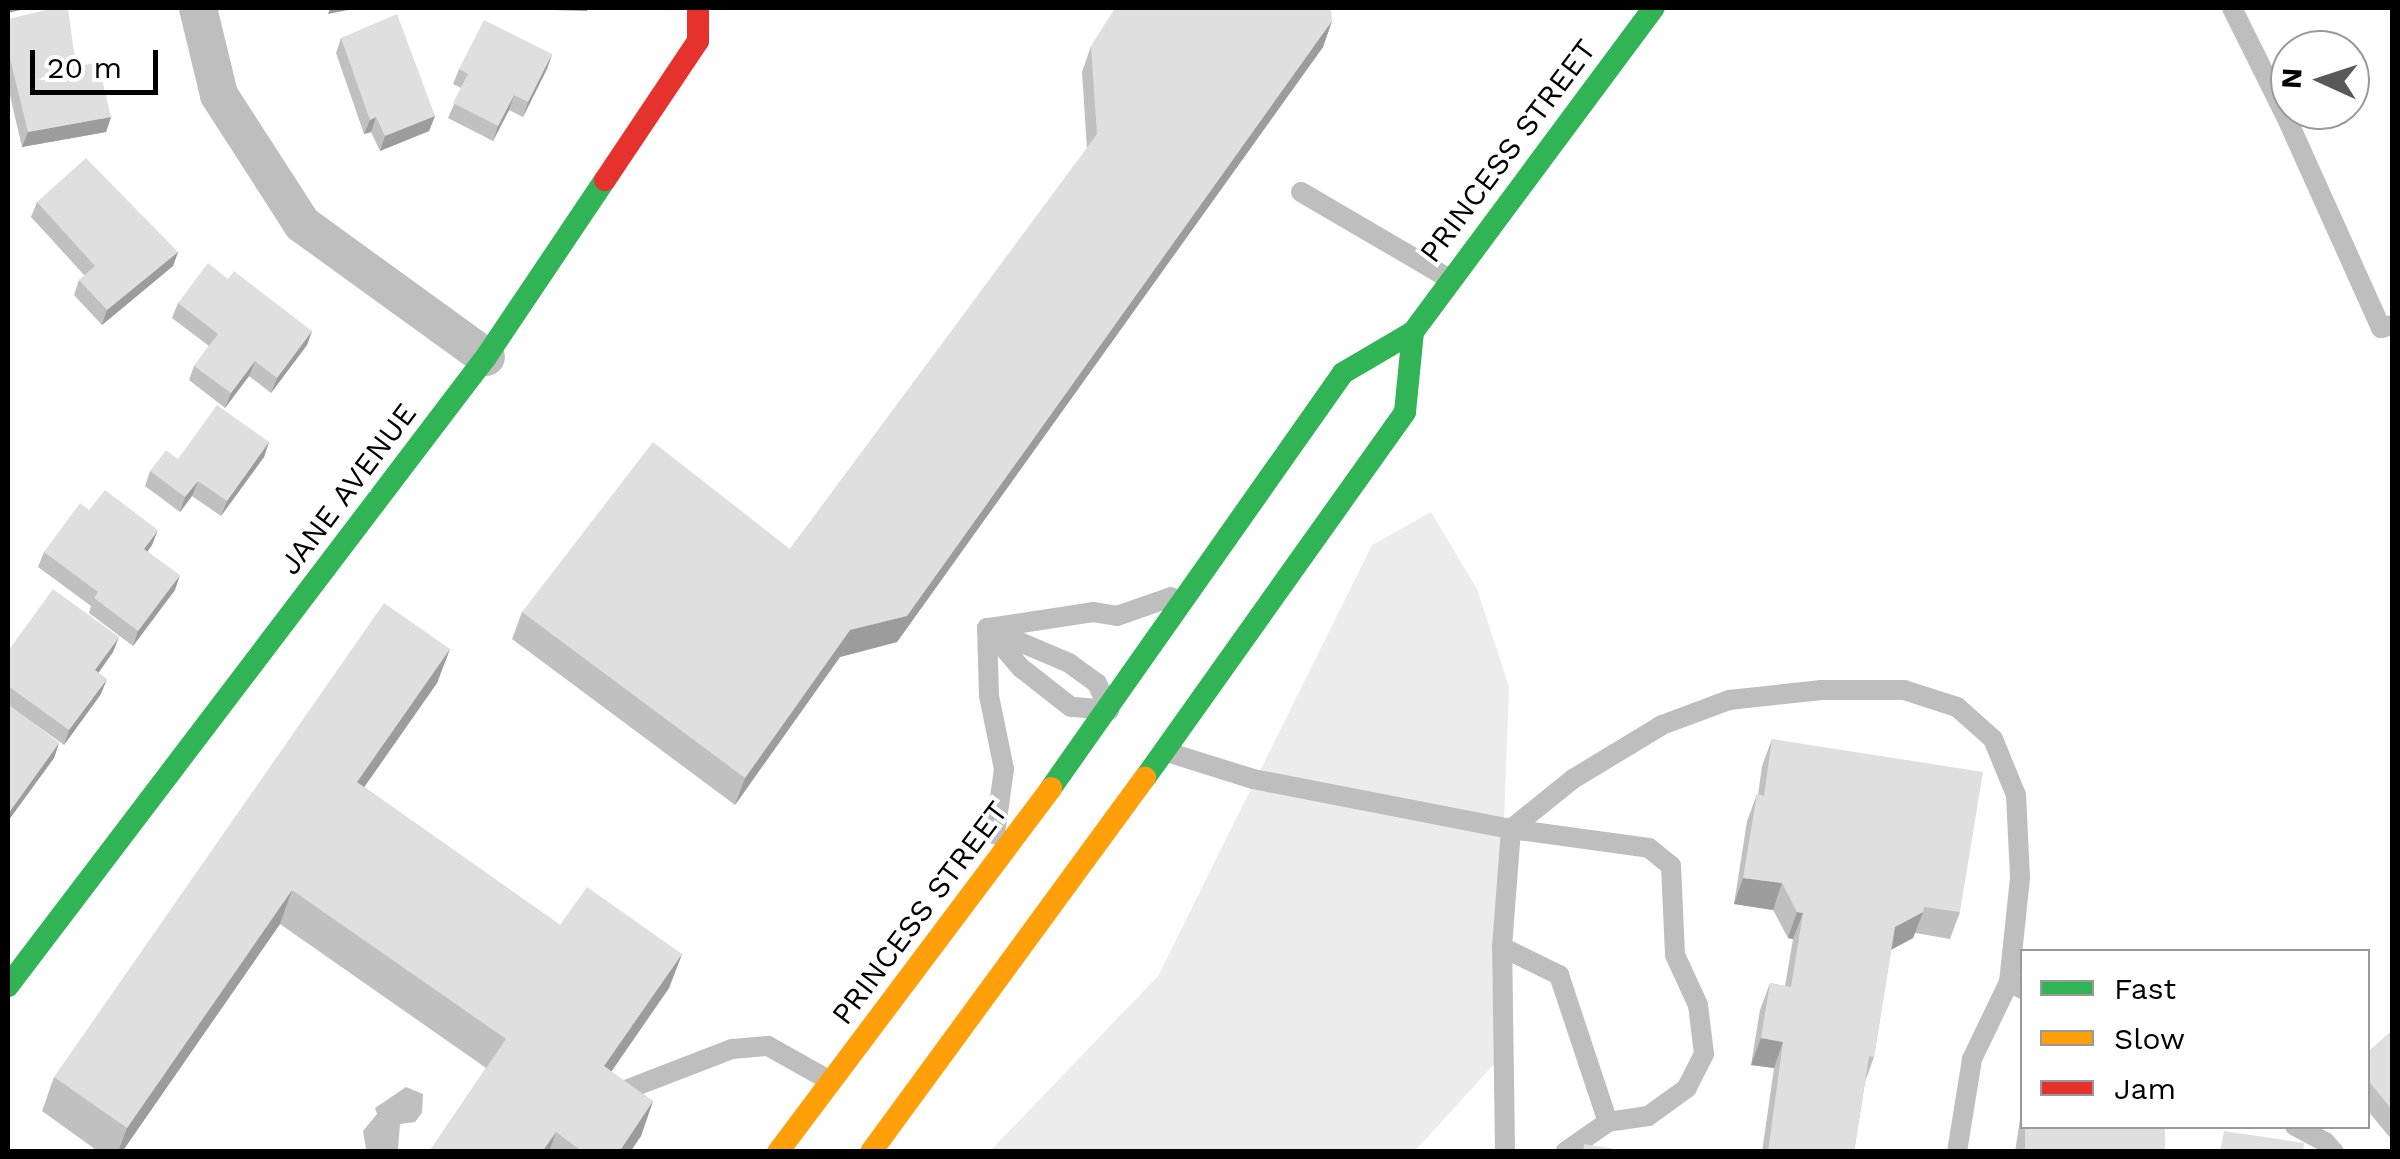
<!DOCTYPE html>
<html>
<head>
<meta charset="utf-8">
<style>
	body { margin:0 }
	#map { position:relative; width:2400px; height:1159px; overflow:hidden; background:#fff; font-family:"Work Sans",sans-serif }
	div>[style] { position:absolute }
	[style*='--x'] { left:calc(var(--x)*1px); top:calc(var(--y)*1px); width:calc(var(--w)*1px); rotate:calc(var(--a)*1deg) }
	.green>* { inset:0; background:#ececec }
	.water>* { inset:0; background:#bfbfbf }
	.lane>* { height:20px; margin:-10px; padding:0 10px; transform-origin:10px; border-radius:10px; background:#bebebe }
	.street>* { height:38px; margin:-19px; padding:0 19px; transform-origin:19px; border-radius:19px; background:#bebebe }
	.fast>* { height:22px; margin:-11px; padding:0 11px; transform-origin:11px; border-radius:11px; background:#30b455 }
	.slow>* { height:22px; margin:-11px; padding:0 11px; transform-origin:11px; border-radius:11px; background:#ff9f0a }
	.jam>* { height:22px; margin:-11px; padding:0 11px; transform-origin:11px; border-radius:11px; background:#e5322d }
	.wall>* { inset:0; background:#c0c0c0 }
	.shaded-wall>* { inset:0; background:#9c9c9c }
	.building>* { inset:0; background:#dfdfdf; transform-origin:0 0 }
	span { translate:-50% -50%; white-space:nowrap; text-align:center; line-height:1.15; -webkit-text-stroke:8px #fff; paint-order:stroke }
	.street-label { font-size:30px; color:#000 }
	.frame { position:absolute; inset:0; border:10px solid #000; pointer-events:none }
	.legend { position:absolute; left:2020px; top:949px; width:350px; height:180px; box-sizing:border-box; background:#fff; border:2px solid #999; margin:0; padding:12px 18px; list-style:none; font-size:30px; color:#000 }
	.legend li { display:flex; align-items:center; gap:20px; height:50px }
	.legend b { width:50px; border:2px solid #999 }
	.north { position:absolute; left:2270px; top:30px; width:100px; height:100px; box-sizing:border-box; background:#fff; border:2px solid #999; border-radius:50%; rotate:273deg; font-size:28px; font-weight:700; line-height:40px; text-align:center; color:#000 }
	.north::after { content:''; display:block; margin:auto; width:35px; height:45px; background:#595959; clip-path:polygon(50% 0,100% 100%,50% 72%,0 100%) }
	.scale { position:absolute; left:30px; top:50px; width:128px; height:45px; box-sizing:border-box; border:5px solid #000; border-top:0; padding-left:12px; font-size:30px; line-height:35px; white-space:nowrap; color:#000; -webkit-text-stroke:8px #fff; paint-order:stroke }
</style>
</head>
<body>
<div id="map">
	<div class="green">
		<i style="clip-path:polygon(1431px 512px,1477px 589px,1509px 687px,1495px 1063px,1415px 1151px,989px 1152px,1158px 976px,1372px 545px)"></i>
	</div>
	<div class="water">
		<i style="clip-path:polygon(406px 1087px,423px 1094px,422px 1113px,415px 1122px,400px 1124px,398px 1149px,366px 1149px,363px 1131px,377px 1114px,375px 1108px)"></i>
	</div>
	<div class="lane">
		<i style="--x:2232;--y:8;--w:126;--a:63.6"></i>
		<i style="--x:2288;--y:121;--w:227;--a:65.8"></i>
		<i style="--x:2381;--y:328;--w:11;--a:-15"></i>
		<i style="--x:1301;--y:192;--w:170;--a:30.3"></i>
		<i style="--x:987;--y:628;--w:89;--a:23.1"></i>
		<i style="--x:1069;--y:663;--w:34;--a:36"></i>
		<i style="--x:1097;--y:683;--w:30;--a:66"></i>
		<i style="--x:1109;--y:710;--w:38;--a:-175"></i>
		<i style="--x:1071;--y:707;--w:63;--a:-142"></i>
		<i style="--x:1021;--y:668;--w:52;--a:-130.4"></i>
		<i style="--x:987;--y:628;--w:68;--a:88.3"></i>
		<i style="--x:989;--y:696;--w:75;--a:78.4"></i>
		<i style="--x:1004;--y:769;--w:66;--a:97.9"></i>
		<i style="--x:989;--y:628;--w:105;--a:-8.7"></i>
		<i style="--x:1093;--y:612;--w:24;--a:9"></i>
		<i style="--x:1117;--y:616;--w:57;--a:-19.4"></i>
		<i style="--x:1167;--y:752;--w:90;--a:17.4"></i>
		<i style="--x:1253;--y:779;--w:263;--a:11"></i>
		<i style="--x:1511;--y:829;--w:80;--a:-38.9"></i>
		<i style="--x:1573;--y:779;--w:104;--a:-31.2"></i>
		<i style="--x:1662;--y:725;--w:72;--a:-20.5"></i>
		<i style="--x:1729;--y:700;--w:93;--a:-6.2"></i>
		<i style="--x:1821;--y:690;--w:83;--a:0"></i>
		<i style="--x:1904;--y:690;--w:56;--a:17.8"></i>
		<i style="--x:1957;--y:707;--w:48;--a:41.6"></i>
		<i style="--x:1993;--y:739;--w:61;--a:67.7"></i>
		<i style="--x:2016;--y:795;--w:83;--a:87.2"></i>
		<i style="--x:2020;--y:878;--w:105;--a:96"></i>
		<i style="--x:2009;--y:982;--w:15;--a:28"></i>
		<i style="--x:1502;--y:947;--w:64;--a:26.2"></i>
		<i style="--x:1559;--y:975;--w:155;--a:71.6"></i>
		<i style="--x:614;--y:1102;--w:14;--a:-51"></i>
		<i style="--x:623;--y:1091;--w:117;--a:-21.1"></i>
		<i style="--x:732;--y:1049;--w:36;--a:-5"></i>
		<i style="--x:768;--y:1046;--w:68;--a:29.2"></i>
		<i style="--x:2295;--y:1126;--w:34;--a:28"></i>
		<i style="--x:2325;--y:1142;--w:13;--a:48"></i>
		<i style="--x:1505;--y:1152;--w:205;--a:-90.8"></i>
		<i style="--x:1502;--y:947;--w:118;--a:-85.6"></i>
		<i style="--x:1511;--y:829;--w:139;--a:7.8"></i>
		<i style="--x:1649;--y:848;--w:28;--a:39"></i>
		<i style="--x:1671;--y:866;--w:89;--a:87.4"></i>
		<i style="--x:1675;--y:955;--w:55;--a:65.3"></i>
		<i style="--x:1698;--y:1005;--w:49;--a:83"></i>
		<i style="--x:1704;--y:1054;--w:38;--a:117"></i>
		<i style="--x:1687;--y:1088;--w:48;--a:144.3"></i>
		<i style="--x:1648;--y:1116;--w:40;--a:171.5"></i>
		<i style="--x:1608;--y:1122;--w:52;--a:145.1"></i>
		<i style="--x:1957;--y:1152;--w:94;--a:-80.8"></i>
		<i style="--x:1972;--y:1059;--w:85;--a:-64.3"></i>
	</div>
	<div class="street">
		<i style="--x:198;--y:8;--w:89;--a:76.4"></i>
		<i style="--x:219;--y:95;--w:153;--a:57.2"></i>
		<i style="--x:302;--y:224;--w:227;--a:35.9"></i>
	</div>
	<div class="fast">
		<i style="--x:1145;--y:778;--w:449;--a:-54.6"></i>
		<i style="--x:1405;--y:412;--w:80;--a:-84.3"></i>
		<i style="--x:1051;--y:788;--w:507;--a:-54.87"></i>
		<i style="--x:1343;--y:373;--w:81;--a:-30.4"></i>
		<i style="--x:1413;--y:332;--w:404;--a:-53.4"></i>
		<i style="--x:8;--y:986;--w:790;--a:-52.77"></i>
		<i style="--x:486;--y:357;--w:213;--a:-56.1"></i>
	</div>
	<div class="slow">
		<i style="--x:778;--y:1152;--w:455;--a:-53.1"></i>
		<i style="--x:871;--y:1152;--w:464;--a:-53.8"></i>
	</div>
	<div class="jam">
		<i style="--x:605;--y:180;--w:167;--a:-56.2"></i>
		<i style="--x:698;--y:41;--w:33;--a:-90"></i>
	</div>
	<div class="wall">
		<i style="clip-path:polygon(8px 19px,76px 67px,111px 117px,106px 132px,22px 147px,8px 87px)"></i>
		<i style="clip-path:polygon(1332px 21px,1323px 47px,897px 642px,840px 657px,735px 805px,512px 639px,522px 612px,790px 549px,1087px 149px,1082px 72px,1091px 46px)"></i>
		<i style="clip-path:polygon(341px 38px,435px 116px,429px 131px,380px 151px,371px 132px,364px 134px,336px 53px)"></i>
		<i style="clip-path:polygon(552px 54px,547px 69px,523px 117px,509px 110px,493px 141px,448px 118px,461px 88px,453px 84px,459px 69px)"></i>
		<i style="clip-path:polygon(37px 202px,178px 252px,173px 266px,102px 325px,74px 295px,79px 280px,85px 276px,31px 217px)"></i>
		<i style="clip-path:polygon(228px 279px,312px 331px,307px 345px,271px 393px,249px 376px,225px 408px,189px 380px,194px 366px,209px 346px,172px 318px,178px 303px)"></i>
		<i style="clip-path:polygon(269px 442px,264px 457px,221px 516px,192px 496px,180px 512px,145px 486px,150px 471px,178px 459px)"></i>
		<i style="clip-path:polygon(89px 510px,152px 545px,148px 551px,175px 590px,133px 646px,89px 613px,91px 606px,38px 567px,44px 552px)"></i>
		<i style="clip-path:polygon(450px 649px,437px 683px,364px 787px,560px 925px,682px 954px,669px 988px,611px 1072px,653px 1101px,641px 1136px,630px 1152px,429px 1152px,486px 1068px,280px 924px,122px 1152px,99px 1152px,42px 1111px,54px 1077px)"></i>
		<i style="clip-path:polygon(8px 651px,113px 652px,98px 673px,101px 694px,64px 745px,18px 712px,59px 743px,54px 758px,8px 821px)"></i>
		<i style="clip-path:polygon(1772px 739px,1960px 912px,1950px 939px,1915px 933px,1913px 938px,1891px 950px,1874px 1057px,1865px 1082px,1854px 1152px,1762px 1152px,1774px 1068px,1751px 1065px,1760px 1010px,1770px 983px,1785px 986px,1793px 939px,1788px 938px,1773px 910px,1734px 904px,1747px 821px,1757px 794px,1758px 795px,1762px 766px)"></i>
		<i style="clip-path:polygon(2392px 1031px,2392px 1140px,2368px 1111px,2368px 1052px)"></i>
		<i style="clip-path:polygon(2022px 1106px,2022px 1126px,2165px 1126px,2161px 1152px,2015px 1152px)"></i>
	</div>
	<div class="shaded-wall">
		<i style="clip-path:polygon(8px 8px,29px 8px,8px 13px)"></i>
		<i style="clip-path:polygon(330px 8px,358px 8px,328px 14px)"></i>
		<i style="clip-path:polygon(520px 8px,588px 8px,587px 11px,519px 9px)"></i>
		<i style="clip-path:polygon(1332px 21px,1323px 47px,897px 642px,840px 657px,735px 805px,745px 778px,850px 630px)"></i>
		<i style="clip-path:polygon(552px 54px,547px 69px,523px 117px,528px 102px)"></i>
		<i style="clip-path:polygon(514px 95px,509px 110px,493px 141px,498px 126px)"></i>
		<i style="clip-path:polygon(435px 116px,429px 131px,380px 151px,385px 136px)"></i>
		<i style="clip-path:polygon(111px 117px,106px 132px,22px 147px,28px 132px)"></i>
		<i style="clip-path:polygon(376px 117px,371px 132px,364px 134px,370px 120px)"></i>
		<i style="clip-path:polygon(178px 252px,173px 266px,102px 325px,107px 310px)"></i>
		<i style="clip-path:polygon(312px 331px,307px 345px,271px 393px,277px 378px)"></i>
		<i style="clip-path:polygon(255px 361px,249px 376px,225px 408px,231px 393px)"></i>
		<i style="clip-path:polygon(269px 442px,264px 457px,221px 516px,227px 501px)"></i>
		<i style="clip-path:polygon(198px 481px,192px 496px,180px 512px,185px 497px)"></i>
		<i style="clip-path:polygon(158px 530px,152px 545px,139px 563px,144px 549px)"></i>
		<i style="clip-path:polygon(180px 575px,175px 590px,133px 646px,138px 631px)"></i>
		<i style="clip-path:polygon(119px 637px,113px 652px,90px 685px,95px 670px)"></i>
		<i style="clip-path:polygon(450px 649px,437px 683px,344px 816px,357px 782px)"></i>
		<i style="clip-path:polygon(107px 679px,101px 694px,64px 745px,69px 730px)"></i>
		<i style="clip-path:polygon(59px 743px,54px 758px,8px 821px,8px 814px)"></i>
		<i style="clip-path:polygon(1743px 878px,1782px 883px,1773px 910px,1734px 904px)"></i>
		<i style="clip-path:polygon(292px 890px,280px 924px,122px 1152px,118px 1152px,127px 1128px)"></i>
		<i style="clip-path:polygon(1797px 912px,1803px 913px,1793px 939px,1788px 938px)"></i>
		<i style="clip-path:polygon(1923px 912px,1913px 938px,1885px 953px,1895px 927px)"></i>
		<i style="clip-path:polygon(682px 954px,669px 988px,591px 1101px,604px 1066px)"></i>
		<i style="clip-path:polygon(1761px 1038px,1783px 1042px,1774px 1068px,1751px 1065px)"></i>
		<i style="clip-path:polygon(653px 1101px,641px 1136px,630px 1152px,619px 1152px)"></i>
		<i style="clip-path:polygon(556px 1132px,549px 1152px,542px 1152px)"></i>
	</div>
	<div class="building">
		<i style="clip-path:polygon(55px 8px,68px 8px,76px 67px,98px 62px,111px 117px,28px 132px,8px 50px,8px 19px)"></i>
		<i style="clip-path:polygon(1115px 8px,1331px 8px,1332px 21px,907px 616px,850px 630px,745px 778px,522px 612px,653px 442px,790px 549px,1097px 134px,1091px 46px)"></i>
		<i style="clip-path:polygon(397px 14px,435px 116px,385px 136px,376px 117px,370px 120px,341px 38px)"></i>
		<i style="clip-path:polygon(484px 20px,552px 54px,528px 102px,514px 95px,498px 126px,453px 103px,468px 74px,459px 69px)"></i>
		<i style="clip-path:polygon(86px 158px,178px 252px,107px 310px,79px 280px,95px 266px,37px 202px)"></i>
		<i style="clip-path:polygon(208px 263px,228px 279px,234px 271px,312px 331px,277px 378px,255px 361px,231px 393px,194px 366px,218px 334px,178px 303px)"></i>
		<i style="clip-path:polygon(217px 405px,269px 442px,227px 501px,198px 481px,185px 497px,150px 471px,166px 450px,178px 459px)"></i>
		<i style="clip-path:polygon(105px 490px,158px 530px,144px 549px,180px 575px,138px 631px,94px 598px,98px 592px,44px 552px,80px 503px,89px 510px)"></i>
		<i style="clip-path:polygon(53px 589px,119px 637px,95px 670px,107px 679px,69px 730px,8px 686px,8px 651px)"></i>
		<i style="clip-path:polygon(384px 603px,450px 649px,357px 782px,560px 925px,587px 887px,682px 954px,604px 1066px,653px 1101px,619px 1152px,583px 1152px,556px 1132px,542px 1152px,429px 1152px,506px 1039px,292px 890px,127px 1128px,54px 1077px)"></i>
		<i style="clip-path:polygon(8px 704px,59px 743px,8px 814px)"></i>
		<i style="clip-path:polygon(1772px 739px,1983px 772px,1960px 912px,1924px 907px,1923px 912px,1895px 927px,1874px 1057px,1869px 1056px,1854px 1152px,1768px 1152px,1783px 1042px,1761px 1038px,1770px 983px,1791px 987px,1803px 913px,1797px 912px,1782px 883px,1743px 878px,1757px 794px,1764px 796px)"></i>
		<i style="clip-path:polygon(2392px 1031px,2392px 1110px,2368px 1080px,2368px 1052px)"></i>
		<i style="left:2025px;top:1126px;width:140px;height:26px"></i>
		<i style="clip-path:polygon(2224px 1131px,2304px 1143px,2303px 1152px,2220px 1152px)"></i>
		<i style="clip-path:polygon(1584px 1144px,1632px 1152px,1583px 1152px)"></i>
	</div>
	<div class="street-label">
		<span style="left:1508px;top:151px;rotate:-53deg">PRINCESS STREET</span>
		<span style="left:348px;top:489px;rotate:-53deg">JANE AVENUE</span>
		<span style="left:920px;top:913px;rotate:-53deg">PRINCESS STREET</span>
	</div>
	<div class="frame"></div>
	<ul class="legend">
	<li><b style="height:12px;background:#30b455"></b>Fast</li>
	<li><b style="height:12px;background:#ff9f0a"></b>Slow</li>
	<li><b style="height:12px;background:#e5322d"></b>Jam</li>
	</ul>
	<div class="north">N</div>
	<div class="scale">20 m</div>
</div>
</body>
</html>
